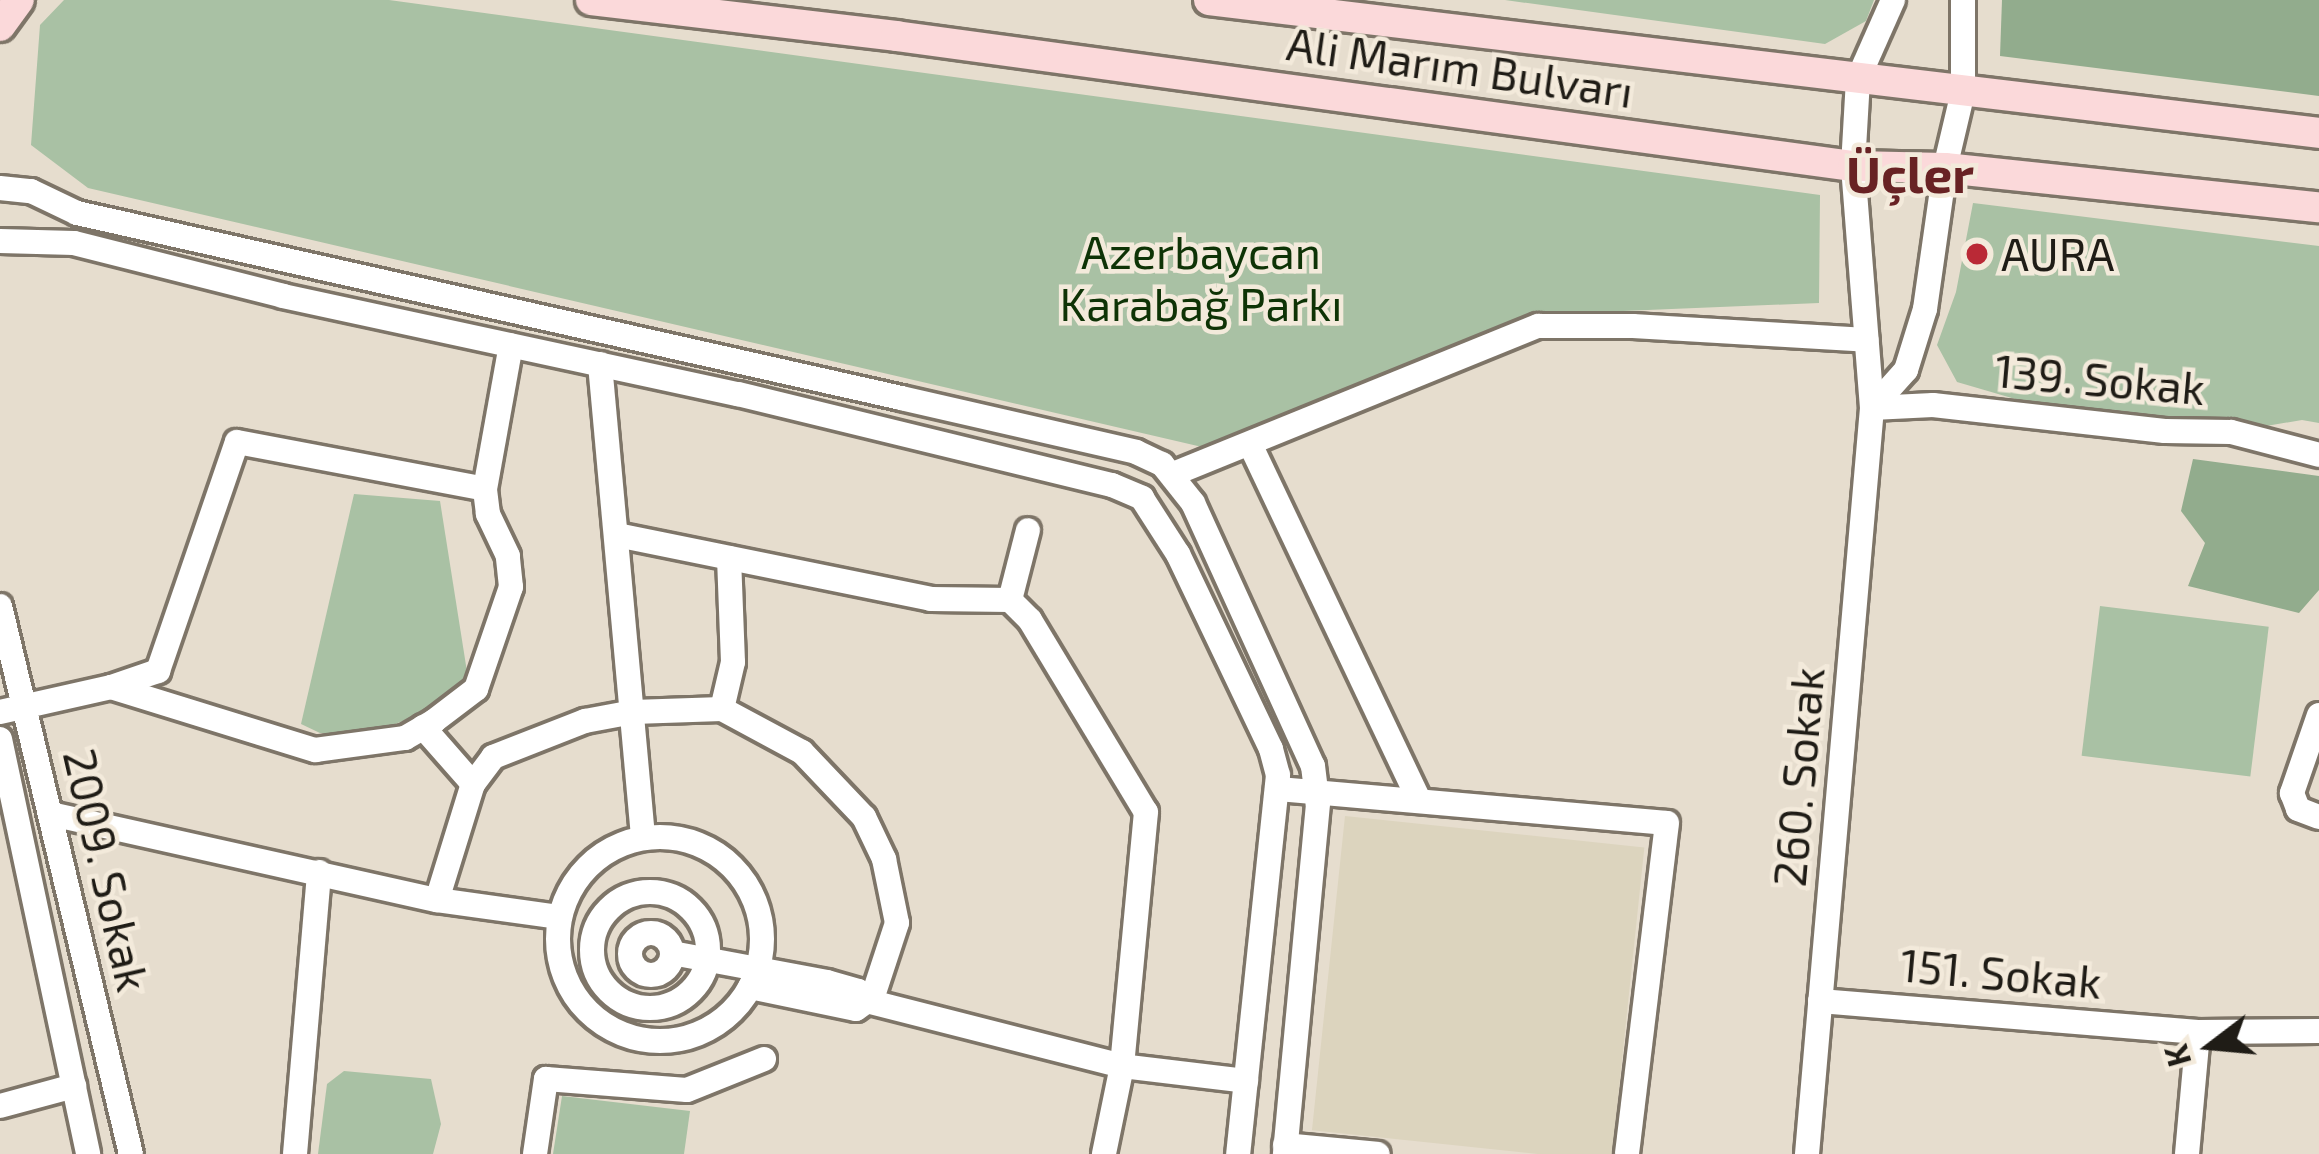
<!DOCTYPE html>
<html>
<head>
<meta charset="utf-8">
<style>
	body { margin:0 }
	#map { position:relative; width:2319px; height:1154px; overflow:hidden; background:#e6ddce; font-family:"Exo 2",sans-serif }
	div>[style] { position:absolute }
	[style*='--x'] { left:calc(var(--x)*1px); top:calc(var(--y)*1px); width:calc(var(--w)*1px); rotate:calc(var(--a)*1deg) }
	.education>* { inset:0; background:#dcd4be; transform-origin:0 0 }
	.green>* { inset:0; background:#a9c1a4; transform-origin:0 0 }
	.forest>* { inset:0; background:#92ac8d }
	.roads { filter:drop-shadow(3px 0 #7e7568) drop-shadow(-3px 0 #7e7568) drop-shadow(0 3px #7e7568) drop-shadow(0 -3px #7e7568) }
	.minor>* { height:24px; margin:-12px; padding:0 12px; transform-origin:12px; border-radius:12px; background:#fff }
	.minor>.ring { margin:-12px; padding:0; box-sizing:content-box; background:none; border:24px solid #fff; border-radius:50% }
	.major>* { height:30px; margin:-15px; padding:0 15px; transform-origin:15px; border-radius:15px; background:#fbd9da }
	.dots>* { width:33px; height:33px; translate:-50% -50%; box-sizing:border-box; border:6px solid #f3eadb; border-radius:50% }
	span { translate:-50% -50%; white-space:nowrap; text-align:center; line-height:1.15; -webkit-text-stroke:9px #f3eadb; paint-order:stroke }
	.street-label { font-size:45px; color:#1f1c16 }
	.park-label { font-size:45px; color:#0e3306 }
	.poi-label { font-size:45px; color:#1f1c16 }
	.left { translate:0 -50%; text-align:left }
	.quarter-label { font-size:51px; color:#682224; font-weight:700 }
	.north { position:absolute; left:2151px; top:986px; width:120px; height:120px; -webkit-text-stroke:9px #f3eadb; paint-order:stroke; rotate:254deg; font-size:33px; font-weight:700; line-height:48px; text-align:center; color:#1f1c16 }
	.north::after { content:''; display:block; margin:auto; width:42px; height:54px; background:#1f1c16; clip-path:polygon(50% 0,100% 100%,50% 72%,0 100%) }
</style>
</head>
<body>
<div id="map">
	<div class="education">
		<i style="left:1345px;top:816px;width:301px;height:316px;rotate:6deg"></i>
	</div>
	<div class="green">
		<i style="clip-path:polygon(64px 0,389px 0,1820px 195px,1819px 303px,1551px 314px,1215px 450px,88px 188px,31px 145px,40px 25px)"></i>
		<i style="clip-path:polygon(1505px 0,1874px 0,1866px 21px,1825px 44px)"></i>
		<i style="clip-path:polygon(1973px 203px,2319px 246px,2319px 423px,2302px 420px,2231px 432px,2022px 401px,1957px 382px,1937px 345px,1956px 292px)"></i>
		<i style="clip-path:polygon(354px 494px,440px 501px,468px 678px,425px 712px,373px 733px,320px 733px,301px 724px)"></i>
		<i style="left:2100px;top:606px;width:170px;height:151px;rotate:7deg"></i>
		<i style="clip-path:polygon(344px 1071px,431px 1079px,441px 1124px,433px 1154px,318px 1154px,327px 1084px)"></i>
		<i style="clip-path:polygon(562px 1096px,690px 1111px,684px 1154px,553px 1154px)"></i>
	</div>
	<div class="forest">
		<i style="clip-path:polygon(2002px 0,2319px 0,2319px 96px,2000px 56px)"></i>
		<i style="clip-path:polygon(2193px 459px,2319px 476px,2319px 590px,2299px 613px,2188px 586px,2205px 543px,2181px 511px)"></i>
	</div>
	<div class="roads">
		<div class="minor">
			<i style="--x:0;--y:188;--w:31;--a:6"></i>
			<i style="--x:31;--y:191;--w:51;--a:25.6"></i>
			<i style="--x:77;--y:213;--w:845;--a:12.65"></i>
			<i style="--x:901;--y:398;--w:241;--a:12.9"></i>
			<i style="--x:1136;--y:452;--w:29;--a:25"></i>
			<i style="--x:1162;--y:464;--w:50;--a:51.5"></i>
			<i style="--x:1193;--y:503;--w:289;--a:65.5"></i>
			<i style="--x:1313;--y:766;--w:38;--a:83"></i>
			<i style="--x:1318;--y:804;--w:352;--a:95.4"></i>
			<i style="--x:0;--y:241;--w:74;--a:1.5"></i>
			<i style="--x:74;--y:243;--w:216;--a:14.2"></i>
			<i style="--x:283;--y:296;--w:465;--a:12.2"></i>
			<i style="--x:738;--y:394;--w:385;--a:13.7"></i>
			<i style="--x:1112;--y:485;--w:33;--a:23"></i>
			<i style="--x:1142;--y:498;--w:67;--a:57.3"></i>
			<i style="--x:1178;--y:554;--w:216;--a:64.5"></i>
			<i style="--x:1271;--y:749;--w:27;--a:75"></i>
			<i style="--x:1278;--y:775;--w:381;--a:96"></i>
			<i style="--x:600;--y:364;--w:475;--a:84.8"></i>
			<i style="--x:1872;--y:408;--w:61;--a:-2.8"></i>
			<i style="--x:1933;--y:405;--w:233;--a:6.4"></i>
			<i style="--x:2165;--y:431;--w:66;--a:0.9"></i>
			<i style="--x:2231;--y:432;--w:91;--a:14.6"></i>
			<i style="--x:1872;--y:408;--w:51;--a:-48.2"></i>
			<i style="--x:1906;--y:370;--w:64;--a:-72.7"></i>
			<i style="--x:1925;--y:309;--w:142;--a:-81.9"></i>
			<i style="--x:1945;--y:168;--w:78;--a:-76.7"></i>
			<i style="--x:1963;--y:92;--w:92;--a:-90"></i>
			<i style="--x:1250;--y:444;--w:394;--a:64.6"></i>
			<i style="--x:1173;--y:474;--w:394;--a:-22.1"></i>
			<i style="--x:1538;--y:326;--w:95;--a:0"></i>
			<i style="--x:1633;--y:326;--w:234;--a:3.4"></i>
			<i style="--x:617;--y:535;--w:320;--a:11.5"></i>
			<i style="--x:931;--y:599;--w:79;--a:0.7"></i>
			<i style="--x:1010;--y:600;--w:28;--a:45"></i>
			<i style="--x:1030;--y:620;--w:224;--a:58.9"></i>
			<i style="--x:1146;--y:812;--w:255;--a:95.4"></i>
			<i style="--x:1122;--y:1066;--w:90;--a:101.6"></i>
			<i style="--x:1010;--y:600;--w:72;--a:-75.6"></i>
			<i style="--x:0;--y:606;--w:563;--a:76.56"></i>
			<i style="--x:111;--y:687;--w:50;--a:-18.8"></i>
			<i style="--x:158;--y:671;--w:242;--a:-71"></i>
			<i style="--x:237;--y:442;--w:252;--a:10.7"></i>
			<i style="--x:722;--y:709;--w:48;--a:-76.8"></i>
			<i style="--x:733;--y:662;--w:104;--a:-92.2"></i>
			<i style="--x:0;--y:712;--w:114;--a:-12.7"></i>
			<i style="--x:111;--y:687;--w:214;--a:17.2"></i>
			<i style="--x:315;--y:750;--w:91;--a:-7.6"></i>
			<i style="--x:405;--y:738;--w:34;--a:-30"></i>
			<i style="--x:434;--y:721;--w:53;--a:-37.3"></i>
			<i style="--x:476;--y:689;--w:108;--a:-71.1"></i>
			<i style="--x:511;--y:587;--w:31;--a:-96"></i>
			<i style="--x:508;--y:556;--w:47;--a:-115.5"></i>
			<i style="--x:488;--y:514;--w:25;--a:-97"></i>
			<i style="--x:485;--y:489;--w:146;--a:-79.8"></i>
			<i style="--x:2319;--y:715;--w:83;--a:109.1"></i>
			<i style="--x:2292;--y:793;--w:17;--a:69"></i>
			<i style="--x:2298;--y:809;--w:22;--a:21"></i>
			<i style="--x:423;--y:727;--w:76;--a:48.7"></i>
			<i style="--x:0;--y:739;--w:424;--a:78"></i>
			<i style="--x:1279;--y:789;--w:389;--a:5"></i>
			<i style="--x:1667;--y:823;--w:333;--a:96.9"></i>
			<i style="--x:51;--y:814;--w:395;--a:12.6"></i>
			<i style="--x:437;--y:900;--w:124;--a:7.9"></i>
			<i class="ring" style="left:558px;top:837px;width:180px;height:180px"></i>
			<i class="ring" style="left:592px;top:892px;width:92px;height:92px"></i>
			<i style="--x:437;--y:900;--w:121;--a:-72.8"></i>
			<i style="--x:473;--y:784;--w:34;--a:-53"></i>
			<i style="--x:493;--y:757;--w:99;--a:-21.4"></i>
			<i style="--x:585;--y:721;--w:49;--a:-10.6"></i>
			<i style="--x:633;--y:712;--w:89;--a:-1.9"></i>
			<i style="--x:722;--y:709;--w:91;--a:28.3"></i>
			<i style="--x:802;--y:752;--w:90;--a:46.4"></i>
			<i style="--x:864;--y:817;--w:47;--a:64.5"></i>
			<i style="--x:884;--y:859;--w:65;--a:78.5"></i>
			<i style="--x:897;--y:923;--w:83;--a:108.2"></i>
			<i class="ring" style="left:630px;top:933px;width:18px;height:18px"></i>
			<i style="--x:672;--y:953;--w:158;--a:10.6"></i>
			<i style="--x:827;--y:982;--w:32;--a:16"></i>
			<i style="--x:858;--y:991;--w:13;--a:48"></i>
			<i style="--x:867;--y:1001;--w:263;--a:14.3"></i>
			<i style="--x:1122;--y:1066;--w:125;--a:6.9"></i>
			<i style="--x:750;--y:987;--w:108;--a:11.7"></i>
			<i style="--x:856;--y:1009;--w:14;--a:-36"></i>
			<i style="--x:1820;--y:1001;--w:379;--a:4.7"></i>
			<i style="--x:2198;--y:1032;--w:121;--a:-0.5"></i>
			<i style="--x:0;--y:1106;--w:77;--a:-15.1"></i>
			<i style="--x:1285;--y:1145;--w:93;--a:5.5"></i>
			<i style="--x:295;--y:1154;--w:283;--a:-85.1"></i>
			<i style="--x:535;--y:1154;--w:76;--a:-81.7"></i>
			<i style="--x:546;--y:1079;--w:141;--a:4.5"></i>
			<i style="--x:687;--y:1090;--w:83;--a:-21.9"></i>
			<i style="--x:1807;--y:1154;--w:749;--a:-85.02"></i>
			<i style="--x:1872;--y:408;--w:243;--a:-94.5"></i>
			<i style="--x:1853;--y:166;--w:87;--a:-86.7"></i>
			<i style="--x:1858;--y:79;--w:86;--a:-66.1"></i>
			<i style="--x:2187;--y:1154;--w:122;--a:-84.8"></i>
		</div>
		<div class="major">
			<i style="--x:591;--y:0;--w:307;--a:6.7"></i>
			<i style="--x:896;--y:36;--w:966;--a:7.74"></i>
			<i style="--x:1853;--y:166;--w:92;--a:1.2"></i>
			<i style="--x:1945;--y:168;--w:376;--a:6"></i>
			<i style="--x:1209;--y:0;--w:1118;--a:6.83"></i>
			<i style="--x:0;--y:26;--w:32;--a:-54"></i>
		</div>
	</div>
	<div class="dots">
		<i style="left:1977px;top:254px;background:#ba2936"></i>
	</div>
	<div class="street-label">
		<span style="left:1460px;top:67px;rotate:8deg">Ali Marım Bulvarı</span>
		<span style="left:2100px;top:379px;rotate:5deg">139. Sokak</span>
		<span style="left:1798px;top:777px;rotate:-85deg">260. Sokak</span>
		<span style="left:107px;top:870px;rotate:77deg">2009. Sokak</span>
		<span style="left:2001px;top:973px;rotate:5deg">151. Sokak</span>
	</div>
	<div class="park-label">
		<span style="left:1201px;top:278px">Azerbaycan<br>Karabağ Parkı</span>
	</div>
	<div class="poi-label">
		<span class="left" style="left:2001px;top:254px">AURA</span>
	</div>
	<div class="quarter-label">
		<span style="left:1910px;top:173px">Üçler</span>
	</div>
	<div class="north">K</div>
</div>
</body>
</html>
